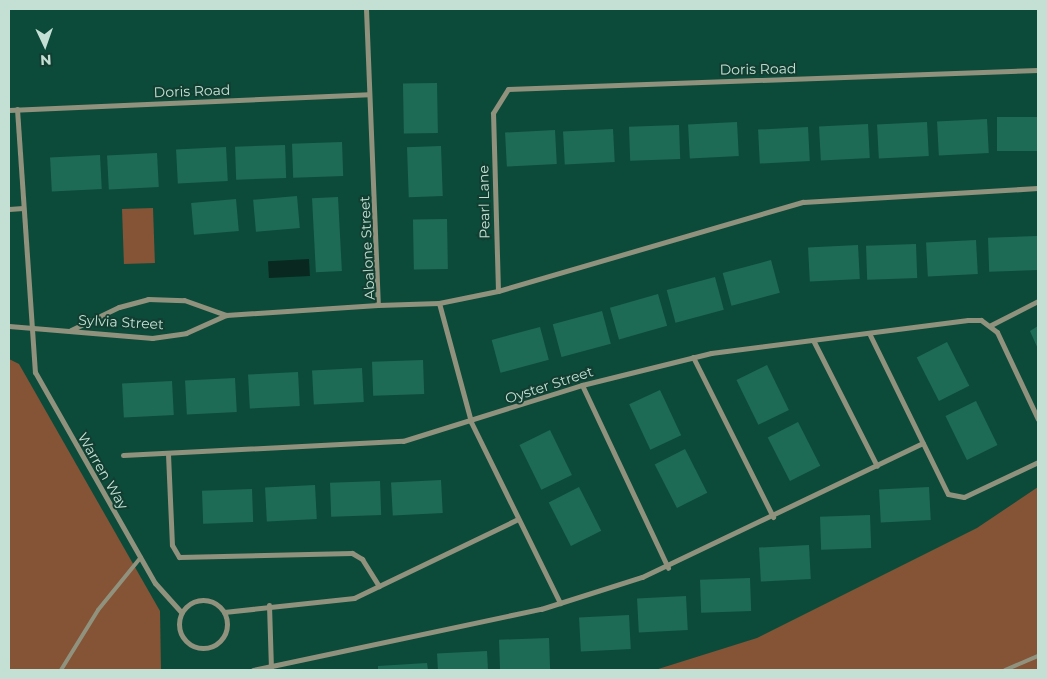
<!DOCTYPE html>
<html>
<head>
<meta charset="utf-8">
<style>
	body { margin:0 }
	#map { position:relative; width:1047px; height:679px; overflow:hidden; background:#0c4b3a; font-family:Montserrat,sans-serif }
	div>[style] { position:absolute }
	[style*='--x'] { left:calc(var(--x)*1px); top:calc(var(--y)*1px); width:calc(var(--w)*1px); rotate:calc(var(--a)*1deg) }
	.green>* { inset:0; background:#855336; transform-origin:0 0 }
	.water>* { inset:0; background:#09281f; transform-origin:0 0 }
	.building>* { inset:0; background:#1e6b55; transform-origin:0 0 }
	.service>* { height:4px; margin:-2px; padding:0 2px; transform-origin:2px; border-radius:2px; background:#91927d }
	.minor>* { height:5px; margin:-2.5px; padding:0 2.5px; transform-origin:2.5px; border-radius:2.5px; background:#91927d }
	.minor>.ring { margin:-2.5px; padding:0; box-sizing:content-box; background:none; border:5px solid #91927d; border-radius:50% }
	span { translate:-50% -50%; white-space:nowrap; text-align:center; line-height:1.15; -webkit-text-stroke:4px #123e31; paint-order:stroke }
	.street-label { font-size:14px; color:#c4e0d5 }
	.frame { position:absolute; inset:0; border:10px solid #c4e0d5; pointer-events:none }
	.north { position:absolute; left:20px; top:20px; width:50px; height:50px; -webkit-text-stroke:4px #123e31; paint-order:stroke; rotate:177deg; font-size:14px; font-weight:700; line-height:20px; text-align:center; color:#c4e0d5 }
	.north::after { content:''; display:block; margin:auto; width:18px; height:22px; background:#c4e0d5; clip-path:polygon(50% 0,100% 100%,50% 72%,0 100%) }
</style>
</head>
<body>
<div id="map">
	<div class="green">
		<i style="left:153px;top:208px;width:55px;height:31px;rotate:88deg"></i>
		<i style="clip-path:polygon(9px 359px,19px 364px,160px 611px,161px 670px,9px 670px)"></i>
		<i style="clip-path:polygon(1038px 487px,1038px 670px,655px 670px,757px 638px,977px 528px)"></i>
	</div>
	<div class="water">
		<i style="left:309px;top:259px;width:17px;height:41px;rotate:87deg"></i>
	</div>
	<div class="building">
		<i style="left:437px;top:83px;width:50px;height:34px;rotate:89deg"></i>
		<i style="left:1038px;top:117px;width:34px;height:41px;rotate:90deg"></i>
		<i style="left:987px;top:119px;width:34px;height:50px;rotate:87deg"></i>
		<i style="left:737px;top:122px;width:34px;height:49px;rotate:87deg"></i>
		<i style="left:927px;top:122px;width:34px;height:50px;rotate:87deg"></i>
		<i style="left:868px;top:124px;width:34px;height:49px;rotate:87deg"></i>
		<i style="left:679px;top:125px;width:34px;height:50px;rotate:88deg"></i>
		<i style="left:808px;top:127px;width:34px;height:50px;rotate:87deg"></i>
		<i style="left:613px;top:129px;width:33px;height:50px;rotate:87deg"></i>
		<i style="left:555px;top:130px;width:34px;height:50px;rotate:87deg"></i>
		<i style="left:342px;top:142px;width:34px;height:50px;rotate:88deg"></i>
		<i style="left:285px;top:145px;width:33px;height:50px;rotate:88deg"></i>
		<i style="left:441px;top:146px;width:50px;height:34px;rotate:88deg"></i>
		<i style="left:226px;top:147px;width:34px;height:50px;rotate:87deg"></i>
		<i style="left:157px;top:153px;width:34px;height:50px;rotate:87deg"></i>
		<i style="left:100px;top:155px;width:34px;height:50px;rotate:87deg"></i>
		<i style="left:297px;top:196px;width:32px;height:44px;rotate:85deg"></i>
		<i style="left:338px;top:197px;width:74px;height:26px;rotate:87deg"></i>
		<i style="left:236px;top:199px;width:32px;height:45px;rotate:85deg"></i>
		<i style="left:447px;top:219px;width:50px;height:34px;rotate:89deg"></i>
		<i style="left:1037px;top:236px;width:34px;height:49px;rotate:88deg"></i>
		<i style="left:976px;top:240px;width:34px;height:50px;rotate:87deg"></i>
		<i style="left:916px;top:244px;width:34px;height:50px;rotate:88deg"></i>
		<i style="left:858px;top:245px;width:34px;height:50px;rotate:87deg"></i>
		<i style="left:771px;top:260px;width:34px;height:50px;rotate:75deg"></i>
		<i style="left:715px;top:277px;width:34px;height:50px;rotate:75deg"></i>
		<i style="left:658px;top:294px;width:33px;height:50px;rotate:74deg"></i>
		<i style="left:602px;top:311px;width:34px;height:51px;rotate:75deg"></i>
		<i style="clip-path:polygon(1038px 326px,1038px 349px,1030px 331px)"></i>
		<i style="left:540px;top:327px;width:34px;height:50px;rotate:75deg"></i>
		<i style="left:947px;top:342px;width:49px;height:34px;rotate:63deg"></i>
		<i style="left:423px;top:360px;width:34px;height:51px;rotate:88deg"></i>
		<i style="left:767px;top:365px;width:50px;height:34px;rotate:64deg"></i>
		<i style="left:362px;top:368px;width:34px;height:50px;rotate:87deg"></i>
		<i style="left:298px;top:372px;width:34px;height:50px;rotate:87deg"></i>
		<i style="left:235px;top:378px;width:34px;height:50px;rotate:87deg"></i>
		<i style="left:172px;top:381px;width:34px;height:50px;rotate:87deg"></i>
		<i style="left:660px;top:390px;width:50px;height:34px;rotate:65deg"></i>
		<i style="left:976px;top:401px;width:49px;height:34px;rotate:64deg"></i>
		<i style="left:798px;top:422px;width:49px;height:34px;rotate:63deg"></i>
		<i style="left:550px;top:430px;width:50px;height:34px;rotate:64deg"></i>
		<i style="left:685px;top:449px;width:49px;height:34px;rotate:63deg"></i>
		<i style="left:441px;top:480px;width:33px;height:50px;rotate:87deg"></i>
		<i style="left:380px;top:481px;width:34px;height:50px;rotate:88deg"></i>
		<i style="left:315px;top:485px;width:34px;height:50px;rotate:87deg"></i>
		<i style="left:579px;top:487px;width:49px;height:34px;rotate:63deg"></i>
		<i style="left:929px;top:487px;width:33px;height:50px;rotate:87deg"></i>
		<i style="left:252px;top:489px;width:33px;height:50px;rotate:88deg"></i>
		<i style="left:870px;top:515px;width:33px;height:50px;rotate:88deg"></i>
		<i style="left:809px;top:545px;width:34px;height:50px;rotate:87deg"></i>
		<i style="left:750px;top:578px;width:33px;height:50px;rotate:88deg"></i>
		<i style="left:686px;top:596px;width:34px;height:49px;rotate:87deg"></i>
		<i style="left:629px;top:615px;width:34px;height:50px;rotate:87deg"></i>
		<i style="left:549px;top:638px;width:32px;height:50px;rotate:88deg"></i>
		<i style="left:487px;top:651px;width:19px;height:50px;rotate:87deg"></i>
		<i style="clip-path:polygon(427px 663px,428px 670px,378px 670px,378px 666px)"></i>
	</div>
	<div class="service">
		<i style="--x:61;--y:670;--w:70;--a:-58.3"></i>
		<i style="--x:98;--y:610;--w:68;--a:-50.9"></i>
		<i style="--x:1005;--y:670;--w:36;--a:-23"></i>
	</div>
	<div class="minor">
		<i style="--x:366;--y:9;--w:296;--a:87.7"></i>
		<i style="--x:378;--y:305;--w:61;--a:-1.9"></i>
		<i style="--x:439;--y:303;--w:123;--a:74.9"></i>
		<i style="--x:471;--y:422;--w:202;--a:63.8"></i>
		<i style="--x:17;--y:109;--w:264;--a:86.1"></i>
		<i style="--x:35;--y:372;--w:243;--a:60.4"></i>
		<i style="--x:155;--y:583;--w:40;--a:48"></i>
		<i style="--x:9;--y:110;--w:360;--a:-2.5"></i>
		<i style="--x:9;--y:209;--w:14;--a:-4"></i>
		<i style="--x:498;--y:291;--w:178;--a:-91.6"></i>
		<i style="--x:493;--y:113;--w:28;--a:-58"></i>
		<i style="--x:508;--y:89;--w:530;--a:-2.05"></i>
		<i style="--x:439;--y:303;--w:60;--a:-11.5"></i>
		<i style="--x:498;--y:291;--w:318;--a:-16.3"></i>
		<i style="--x:803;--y:202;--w:235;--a:-3.4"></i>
		<i style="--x:991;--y:325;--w:53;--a:-27.1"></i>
		<i style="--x:9;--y:326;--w:144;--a:4.8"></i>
		<i style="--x:152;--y:338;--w:34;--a:-8"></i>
		<i style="--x:186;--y:333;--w:44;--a:-24.2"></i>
		<i style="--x:226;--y:315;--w:152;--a:-3.8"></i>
		<i style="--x:71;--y:330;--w:53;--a:-25.6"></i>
		<i style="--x:119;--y:307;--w:30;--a:-15"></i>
		<i style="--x:148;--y:299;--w:36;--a:2"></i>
		<i style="--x:184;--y:300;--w:45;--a:19.7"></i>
		<i style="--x:869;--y:333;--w:179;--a:63.9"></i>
		<i style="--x:948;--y:494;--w:16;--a:11"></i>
		<i style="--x:964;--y:497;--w:82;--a:-25.3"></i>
		<i style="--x:813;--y:340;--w:141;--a:63.1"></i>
		<i style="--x:693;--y:357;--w:179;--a:63.4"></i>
		<i style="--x:582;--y:385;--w:202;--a:64.8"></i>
		<i style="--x:168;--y:454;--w:91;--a:87.5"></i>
		<i style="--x:172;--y:545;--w:14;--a:60"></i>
		<i style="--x:179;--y:557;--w:173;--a:-1.3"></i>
		<i style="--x:352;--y:553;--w:12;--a:31"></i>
		<i style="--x:362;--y:559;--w:32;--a:58"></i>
		<i style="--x:123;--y:455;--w:280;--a:-2.9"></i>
		<i style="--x:403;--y:441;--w:188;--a:-17.4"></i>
		<i style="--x:582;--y:385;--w:133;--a:-13.9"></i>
		<i style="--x:711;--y:353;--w:259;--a:-7.3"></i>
		<i style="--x:968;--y:320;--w:13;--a:0"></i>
		<i style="--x:981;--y:320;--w:20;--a:37"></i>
		<i style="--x:997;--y:332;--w:96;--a:64.8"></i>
		<i class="ring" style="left:179px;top:600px;width:43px;height:43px"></i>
		<i style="--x:269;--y:605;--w:62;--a:88.2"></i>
		<i style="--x:224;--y:612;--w:131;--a:-6.1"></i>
		<i style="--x:354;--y:598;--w:182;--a:-25.7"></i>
		<i style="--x:253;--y:670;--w:294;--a:-12"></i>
		<i style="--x:541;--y:609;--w:106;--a:-17.6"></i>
		<i style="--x:642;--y:577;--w:311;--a:-25.5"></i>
	</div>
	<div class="street-label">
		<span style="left:758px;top:69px;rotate:-1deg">Doris Road</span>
		<span style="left:192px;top:91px;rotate:-2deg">Doris Road</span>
		<span style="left:484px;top:202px;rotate:-91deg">Pearl Lane</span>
		<span style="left:367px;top:248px;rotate:-93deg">Abalone Street</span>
		<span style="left:121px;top:322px;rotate:3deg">Sylvia Street</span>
		<span style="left:549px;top:385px;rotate:-18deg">Oyster Street</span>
		<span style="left:103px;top:471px;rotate:60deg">Warren Way</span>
	</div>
	<div class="frame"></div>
	<div class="north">N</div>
</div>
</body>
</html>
